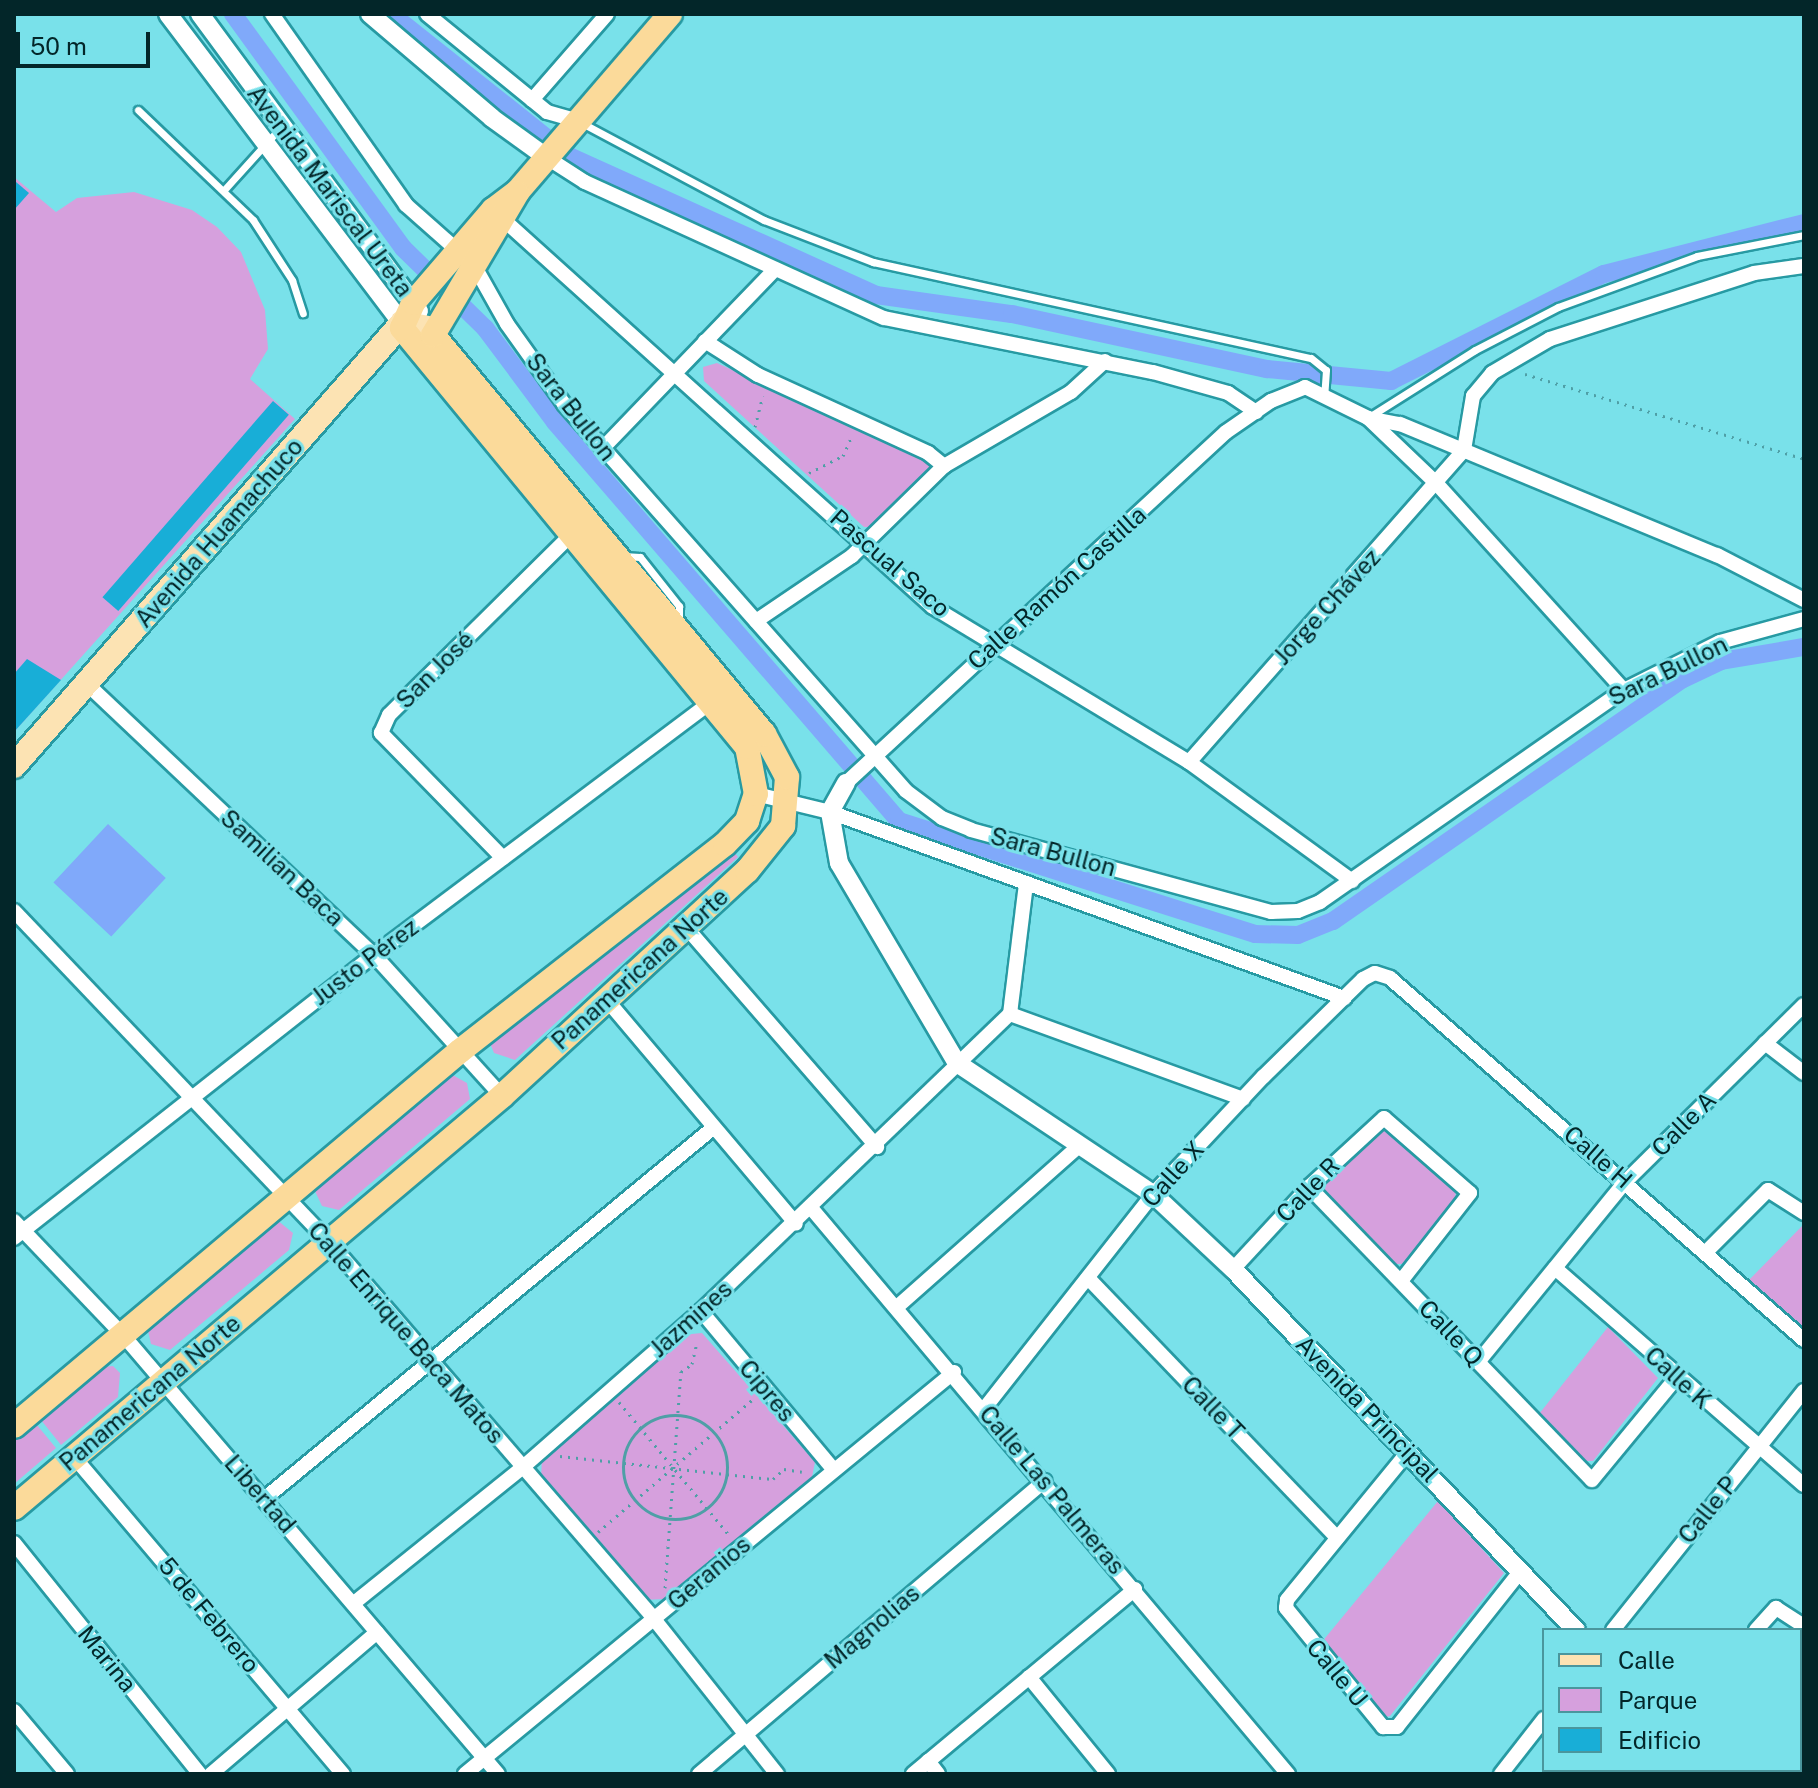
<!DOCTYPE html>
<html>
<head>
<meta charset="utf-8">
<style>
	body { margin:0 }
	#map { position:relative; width:1818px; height:1788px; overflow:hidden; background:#79e1ea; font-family:"Public Sans",sans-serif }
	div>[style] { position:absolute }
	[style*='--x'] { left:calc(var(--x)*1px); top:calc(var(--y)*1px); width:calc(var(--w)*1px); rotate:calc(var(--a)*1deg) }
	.green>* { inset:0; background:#d6a0dd; transform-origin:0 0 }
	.water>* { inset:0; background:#80a9fa; transform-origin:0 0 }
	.canal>* { height:18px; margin:-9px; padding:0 9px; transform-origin:9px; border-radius:9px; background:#80a9fa }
	.building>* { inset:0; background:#18aed7; transform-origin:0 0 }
	.path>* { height:3px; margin-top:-1.5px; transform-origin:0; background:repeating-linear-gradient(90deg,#4f9fa6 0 2px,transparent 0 8px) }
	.path>.ring { margin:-1.5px; padding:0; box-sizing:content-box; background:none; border:3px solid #4f9fa6; border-radius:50% }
	.roads { filter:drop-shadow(2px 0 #279aa3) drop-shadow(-2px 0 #279aa3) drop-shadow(0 2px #279aa3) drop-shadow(0 -2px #279aa3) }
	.service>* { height:7px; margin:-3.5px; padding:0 3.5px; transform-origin:3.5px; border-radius:3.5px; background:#fff }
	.minor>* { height:14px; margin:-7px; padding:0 7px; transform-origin:7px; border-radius:7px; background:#fff }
	.tertiary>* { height:18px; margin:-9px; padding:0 9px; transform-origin:9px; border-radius:9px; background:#fff }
	.primary>* { height:24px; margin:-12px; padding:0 12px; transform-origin:12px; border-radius:12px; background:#fce3b3 }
	.trunk>* { height:24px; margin:-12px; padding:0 12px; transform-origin:12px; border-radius:12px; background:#fbda9a }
	span { translate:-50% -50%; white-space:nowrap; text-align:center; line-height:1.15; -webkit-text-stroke:6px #79e1ea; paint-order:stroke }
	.street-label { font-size:24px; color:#032629 }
	.frame { position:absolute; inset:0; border:16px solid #032629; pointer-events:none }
	.legend { position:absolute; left:1542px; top:1628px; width:260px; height:144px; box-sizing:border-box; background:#79e1ea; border:2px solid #4a969d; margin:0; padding:10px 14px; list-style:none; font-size:24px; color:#032629 }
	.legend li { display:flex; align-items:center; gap:16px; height:40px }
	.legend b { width:40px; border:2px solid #4a969d }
	.scale { position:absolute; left:16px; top:32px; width:134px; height:36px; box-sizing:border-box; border:4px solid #032629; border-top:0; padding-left:10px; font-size:24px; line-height:28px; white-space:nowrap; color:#032629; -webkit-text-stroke:6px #79e1ea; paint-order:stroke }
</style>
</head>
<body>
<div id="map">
	<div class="green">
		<i style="clip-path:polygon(14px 177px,56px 212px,77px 198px,134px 192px,192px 210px,217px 227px,241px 252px,265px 310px,268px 349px,250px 379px,295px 419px,14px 732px)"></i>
		<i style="clip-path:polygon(717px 363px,931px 460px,933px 469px,874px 527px,864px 527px,704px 381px,703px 367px)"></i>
		<i style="clip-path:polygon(731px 848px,738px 857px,515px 1060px,494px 1053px,490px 1043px,498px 1035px)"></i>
		<i style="clip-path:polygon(449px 1073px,467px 1083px,470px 1099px,339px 1210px,322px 1206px,314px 1189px)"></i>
		<i style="clip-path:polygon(1382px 1128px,1456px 1191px,1455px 1200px,1402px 1264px,1395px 1264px,1321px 1190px,1323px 1182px)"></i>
		<i style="clip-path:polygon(277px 1220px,293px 1233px,289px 1250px,170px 1350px,151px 1344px,147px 1326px)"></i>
		<i style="clip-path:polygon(1804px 1224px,1804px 1330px,1749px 1280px)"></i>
		<i style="clip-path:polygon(1608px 1327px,1658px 1378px,1593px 1461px,1586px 1461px,1539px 1414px)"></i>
		<i style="clip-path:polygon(702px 1333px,815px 1462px,811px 1482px,666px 1599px,643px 1600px,541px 1479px,542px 1458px,681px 1335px)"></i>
		<i style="clip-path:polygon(113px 1366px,120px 1373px,118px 1397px,61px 1445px,37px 1415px,93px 1368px)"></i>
		<i style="clip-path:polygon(32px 1419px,56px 1448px,14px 1484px,14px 1434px)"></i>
		<i style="clip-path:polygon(1438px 1501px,1504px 1573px,1390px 1716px,1382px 1718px,1321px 1643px)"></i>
		<i style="left:1800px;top:1633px;width:5px;height:119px;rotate:37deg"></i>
	</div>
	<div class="water">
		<i style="left:108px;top:824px;width:79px;height:80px;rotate:43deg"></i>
	</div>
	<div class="canal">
		<i style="--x:233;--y:14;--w:289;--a:54"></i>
		<i style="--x:403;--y:248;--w:115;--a:44.3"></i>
		<i style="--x:485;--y:328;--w:117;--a:53.3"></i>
		<i style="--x:555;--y:422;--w:527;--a:49.23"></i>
		<i style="--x:899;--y:821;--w:374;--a:17.6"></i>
		<i style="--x:1255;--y:934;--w:43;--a:1.3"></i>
		<i style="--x:1298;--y:935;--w:38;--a:-22"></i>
		<i style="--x:1333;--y:921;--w:426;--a:-34.7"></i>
		<i style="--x:1683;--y:679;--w:42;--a:-25.3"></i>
		<i style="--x:1721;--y:661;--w:84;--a:-9.6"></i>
		<i style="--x:391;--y:14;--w:230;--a:38.5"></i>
		<i style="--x:571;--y:157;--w:335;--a:24.3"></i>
		<i style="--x:876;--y:295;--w:137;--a:8"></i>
		<i style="--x:1012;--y:314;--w:261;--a:12.2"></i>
		<i style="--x:1267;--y:369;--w:125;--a:5.5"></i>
		<i style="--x:1391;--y:381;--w:238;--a:-26.7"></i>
		<i style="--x:1604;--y:274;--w:206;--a:-14.3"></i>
	</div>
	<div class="building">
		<i style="clip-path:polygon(16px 182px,29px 193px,14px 210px,14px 184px)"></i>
		<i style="left:273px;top:401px;width:21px;height:260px;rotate:41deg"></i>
		<i style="clip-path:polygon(27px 659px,61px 680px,14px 732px,14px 674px)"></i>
	</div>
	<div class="path">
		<i style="--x:1525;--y:374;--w:292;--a:16.9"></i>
		<i style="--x:755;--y:427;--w:32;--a:-76"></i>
		<i style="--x:809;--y:473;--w:38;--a:-27"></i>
		<i style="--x:843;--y:456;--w:22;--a:-66"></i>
		<i style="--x:619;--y:1402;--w:173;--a:50.4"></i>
		<i class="ring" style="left:623px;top:1415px;width:101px;height:101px"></i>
		<i style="--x:560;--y:1456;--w:214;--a:6.2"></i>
		<i style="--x:773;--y:1479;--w:15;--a:-42"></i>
		<i style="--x:784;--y:1469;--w:18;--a:9"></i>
		<i style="--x:598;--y:1532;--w:204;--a:-40.6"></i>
		<i style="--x:665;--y:1588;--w:217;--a:-85.8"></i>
		<i style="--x:681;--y:1372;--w:14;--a:-36"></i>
		<i style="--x:692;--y:1364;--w:18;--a:-77"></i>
	</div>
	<div class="roads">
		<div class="service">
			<i style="--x:138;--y:110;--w:159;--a:43.7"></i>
			<i style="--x:253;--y:220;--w:72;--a:57"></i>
			<i style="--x:292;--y:280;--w:35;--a:72"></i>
			<i style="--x:582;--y:123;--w:206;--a:28.1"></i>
			<i style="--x:764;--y:220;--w:117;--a:21.1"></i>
			<i style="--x:873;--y:262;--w:448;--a:12.4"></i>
			<i style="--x:1311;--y:358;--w:19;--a:39"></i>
			<i style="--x:1326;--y:370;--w:27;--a:94"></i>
			<i style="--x:224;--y:190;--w:85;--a:-47.9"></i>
			<i style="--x:1369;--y:417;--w:125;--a:-32.3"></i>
			<i style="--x:1475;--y:350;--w:93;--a:-27.4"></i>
			<i style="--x:1558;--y:307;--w:148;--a:-20.1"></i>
			<i style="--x:1697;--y:256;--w:109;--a:-11.1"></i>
			<i style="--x:623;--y:556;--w:17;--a:3"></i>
			<i style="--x:640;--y:557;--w:63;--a:51.5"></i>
			<i style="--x:679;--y:606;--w:15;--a:90"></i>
		</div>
		<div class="minor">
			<i style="--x:272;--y:14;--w:233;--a:54.9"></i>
			<i style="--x:406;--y:205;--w:69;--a:41.5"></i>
			<i style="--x:427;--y:14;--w:155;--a:39.2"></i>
			<i style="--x:547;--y:112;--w:32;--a:16"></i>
			<i style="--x:532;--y:100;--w:114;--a:-48.9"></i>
			<i style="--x:546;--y:157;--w:46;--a:32.7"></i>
			<i style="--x:585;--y:182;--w:328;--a:24.5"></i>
			<i style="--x:884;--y:318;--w:274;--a:11.4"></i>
			<i style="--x:1153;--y:372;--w:78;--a:15.6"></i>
			<i style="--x:1228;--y:393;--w:34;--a:34"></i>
			<i style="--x:505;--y:221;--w:576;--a:42.05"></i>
			<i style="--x:933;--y:607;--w:299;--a:31.2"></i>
			<i style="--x:1189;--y:762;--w:202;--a:36.1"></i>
			<i style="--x:475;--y:267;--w:65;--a:60.7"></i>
			<i style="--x:507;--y:324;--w:98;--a:54.5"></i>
			<i style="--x:564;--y:404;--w:516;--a:48.53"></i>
			<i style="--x:906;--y:791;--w:45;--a:36.9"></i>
			<i style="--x:942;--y:818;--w:31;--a:22"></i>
			<i style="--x:971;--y:830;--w:311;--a:15.3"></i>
			<i style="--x:1271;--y:912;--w:27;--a:-2"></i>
			<i style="--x:1298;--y:911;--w:24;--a:-22"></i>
			<i style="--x:1320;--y:902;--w:371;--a:-34.9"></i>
			<i style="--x:1624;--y:690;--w:107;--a:-26.6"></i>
			<i style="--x:1720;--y:642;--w:87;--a:-15.3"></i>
			<i style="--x:705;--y:341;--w:63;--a:32.7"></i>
			<i style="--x:758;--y:375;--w:187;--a:24.6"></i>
			<i style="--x:928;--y:453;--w:21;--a:39"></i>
			<i style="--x:1368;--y:418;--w:95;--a:43.7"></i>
			<i style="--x:1437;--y:484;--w:278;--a:47.8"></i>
			<i style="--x:602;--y:449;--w:248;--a:-46.1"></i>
			<i style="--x:756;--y:621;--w:116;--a:-34.1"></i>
			<i style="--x:852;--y:556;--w:129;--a:-44.4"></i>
			<i style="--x:944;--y:466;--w:147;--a:-30.2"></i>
			<i style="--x:1071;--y:392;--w:46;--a:-42.4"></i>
			<i style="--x:87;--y:684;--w:395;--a:43.4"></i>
			<i style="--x:374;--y:955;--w:190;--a:47.8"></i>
			<i style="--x:1189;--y:762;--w:416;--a:-48.6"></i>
			<i style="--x:1464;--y:450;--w:55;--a:-80.5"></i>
			<i style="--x:1473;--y:396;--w:30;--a:-50"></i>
			<i style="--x:1492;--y:373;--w:67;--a:-30.4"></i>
			<i style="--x:1550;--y:339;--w:214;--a:-17.9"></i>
			<i style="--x:1754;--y:273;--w:50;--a:-8"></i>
			<i style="--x:846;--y:783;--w:517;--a:-42.73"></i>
			<i style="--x:1226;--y:432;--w:55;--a:-34.6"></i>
			<i style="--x:1271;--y:401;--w:37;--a:-22"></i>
			<i style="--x:1305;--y:387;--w:70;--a:26.2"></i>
			<i style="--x:1368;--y:418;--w:33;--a:11"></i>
			<i style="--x:1400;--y:424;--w:343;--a:22.5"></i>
			<i style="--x:1717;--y:555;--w:98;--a:27.3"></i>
			<i style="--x:756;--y:794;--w:76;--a:13.7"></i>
			<i style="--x:830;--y:812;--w:547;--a:19.89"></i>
			<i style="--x:503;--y:858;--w:175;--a:-134.3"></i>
			<i style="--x:381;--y:733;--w:20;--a:-66"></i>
			<i style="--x:389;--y:715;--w:263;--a:-44.7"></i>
			<i style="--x:14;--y:911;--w:457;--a:46.4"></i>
			<i style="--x:329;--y:1242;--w:498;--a:49.2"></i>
			<i style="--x:654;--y:1619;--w:198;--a:51.6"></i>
			<i style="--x:685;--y:926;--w:293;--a:49"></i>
			<i style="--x:606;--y:999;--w:294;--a:49.8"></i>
			<i style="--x:1010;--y:1014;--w:248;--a:20"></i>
			<i style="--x:1010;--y:1014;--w:132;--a:-83"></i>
			<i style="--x:1765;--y:1043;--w:49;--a:37.6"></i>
			<i style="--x:1309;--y:1187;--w:407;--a:46"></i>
			<i style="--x:1592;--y:1480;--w:134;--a:-50.5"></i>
			<i style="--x:812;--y:1209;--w:739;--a:49.89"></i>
			<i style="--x:14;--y:1221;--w:158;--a:46.3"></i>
			<i style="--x:123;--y:1335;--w:577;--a:49.5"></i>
			<i style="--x:14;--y:1238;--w:458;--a:-38.2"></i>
			<i style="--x:374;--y:955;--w:423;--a:-36.9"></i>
			<i style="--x:1705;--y:1253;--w:89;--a:-45"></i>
			<i style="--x:1768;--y:1190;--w:43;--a:32.6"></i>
			<i style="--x:1555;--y:1268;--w:330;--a:41.1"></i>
			<i style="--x:1233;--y:1269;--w:112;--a:-47.2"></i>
			<i style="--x:1309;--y:1187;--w:102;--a:-42.6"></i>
			<i style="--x:1384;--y:1118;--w:114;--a:41.1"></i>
			<i style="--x:1470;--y:1193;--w:112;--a:128.1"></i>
			<i style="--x:1088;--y:1278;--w:360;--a:46.2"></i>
			<i style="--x:897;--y:1307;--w:244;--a:-41.5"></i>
			<i style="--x:701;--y:1311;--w:207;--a:50.1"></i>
			<i style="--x:1479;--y:1361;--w:232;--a:-50.8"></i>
			<i style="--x:1626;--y:1181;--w:250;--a:-44.7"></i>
			<i style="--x:984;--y:1409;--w:273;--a:-51.8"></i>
			<i style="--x:1153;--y:1194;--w:161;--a:-46.8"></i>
			<i style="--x:1263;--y:1077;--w:140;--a:-44.4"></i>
			<i style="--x:1363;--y:979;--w:13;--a:-27"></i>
			<i style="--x:1375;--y:973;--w:16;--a:18"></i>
			<i style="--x:1390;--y:978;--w:550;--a:41.17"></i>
			<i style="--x:1408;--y:1452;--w:191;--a:129.3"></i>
			<i style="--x:1287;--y:1600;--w:8;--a:97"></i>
			<i style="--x:1286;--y:1608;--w:154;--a:50.8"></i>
			<i style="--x:1383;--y:1727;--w:14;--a:0"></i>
			<i style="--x:1397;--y:1727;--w:198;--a:-51.6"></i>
			<i style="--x:74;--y:1457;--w:416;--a:49.7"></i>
			<i style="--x:264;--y:1499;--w:582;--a:-39.57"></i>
			<i style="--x:14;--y:1543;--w:297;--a:51.2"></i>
			<i style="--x:354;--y:1603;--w:217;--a:-38.8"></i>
			<i style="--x:523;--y:1467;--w:237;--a:-41.2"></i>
			<i style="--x:701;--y:1311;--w:429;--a:-43.9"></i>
			<i style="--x:1613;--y:1630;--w:306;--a:-51.4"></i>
			<i style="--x:1756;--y:1630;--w:30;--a:-48"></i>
			<i style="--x:1776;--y:1608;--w:33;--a:33"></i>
			<i style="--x:1029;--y:1677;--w:125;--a:50.8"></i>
			<i style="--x:14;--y:1711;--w:82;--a:49.9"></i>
			<i style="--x:928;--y:1761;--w:16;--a:52"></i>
			<i style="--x:1800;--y:1764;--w:5;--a:37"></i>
			<i style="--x:211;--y:1774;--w:218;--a:-40.5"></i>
			<i style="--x:465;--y:1774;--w:633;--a:-39.42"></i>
			<i style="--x:699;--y:1774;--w:453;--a:-40.3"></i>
			<i style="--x:913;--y:1774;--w:289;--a:-39.8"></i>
			<i style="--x:1501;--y:1774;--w:70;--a:-52"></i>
		</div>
		<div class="tertiary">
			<i style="--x:168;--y:14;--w:388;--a:52.9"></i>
			<i style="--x:200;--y:14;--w:369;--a:53.6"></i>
			<i style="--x:370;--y:14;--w:160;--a:40.4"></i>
			<i style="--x:492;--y:118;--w:67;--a:35.8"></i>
			<i style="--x:846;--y:783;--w:33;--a:119"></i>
			<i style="--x:830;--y:812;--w:52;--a:80"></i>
			<i style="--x:839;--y:863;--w:232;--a:59.5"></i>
			<i style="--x:957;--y:1063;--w:236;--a:33.8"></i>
			<i style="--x:1153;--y:1194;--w:110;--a:43.2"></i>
			<i style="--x:1233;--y:1269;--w:498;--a:46.5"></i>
			<i style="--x:1699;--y:1770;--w:5;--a:53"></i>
		</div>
		<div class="primary">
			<i style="--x:14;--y:766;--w:589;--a:-48.79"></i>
			<i style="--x:402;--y:323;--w:32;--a:11"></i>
		</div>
		<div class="trunk">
			<i style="--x:14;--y:1426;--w:583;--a:-40.06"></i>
			<i style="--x:460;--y:1051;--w:336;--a:-38"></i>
			<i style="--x:725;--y:844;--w:32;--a:-46"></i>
			<i style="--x:747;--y:821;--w:28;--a:-72"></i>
			<i style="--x:756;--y:794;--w:48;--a:-100.8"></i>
			<i style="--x:747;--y:747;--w:543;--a:-129.47"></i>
			<i style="--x:402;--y:328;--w:27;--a:-66"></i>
			<i style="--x:413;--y:303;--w:123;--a:-49.3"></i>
			<i style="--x:493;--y:210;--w:31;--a:-37"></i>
			<i style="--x:518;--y:191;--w:233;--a:-49.3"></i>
			<i style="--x:14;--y:1508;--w:639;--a:-40.17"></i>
			<i style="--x:502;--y:1096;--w:333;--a:-42.6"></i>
			<i style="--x:747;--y:871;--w:58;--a:-51.3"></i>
			<i style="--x:783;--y:826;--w:49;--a:-85.3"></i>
			<i style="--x:787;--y:777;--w:49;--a:-118.1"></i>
			<i style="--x:764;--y:734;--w:518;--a:-129.68"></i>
			<i style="--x:433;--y:335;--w:165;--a:-59.4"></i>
		</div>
	</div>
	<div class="street-label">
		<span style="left:330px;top:191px;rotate:53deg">Avenida Mariscal Ureta</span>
		<span style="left:571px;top:407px;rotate:52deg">Sara Bullon</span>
		<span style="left:219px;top:533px;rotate:-49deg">Avenida Huamachuco</span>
		<span style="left:890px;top:563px;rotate:41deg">Pascual Saco</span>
		<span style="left:1057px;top:588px;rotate:-42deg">Calle Ramón Castilla</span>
		<span style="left:1327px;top:607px;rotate:-48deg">Jorge Chávez</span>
		<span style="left:435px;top:670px;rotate:-45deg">San José</span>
		<span style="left:1668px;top:671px;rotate:-26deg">Sara Bullon</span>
		<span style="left:1053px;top:852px;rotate:15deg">Sara Bullon</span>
		<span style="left:282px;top:868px;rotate:43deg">Samilian Baca</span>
		<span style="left:365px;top:962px;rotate:-37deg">Justo Pérez</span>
		<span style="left:640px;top:969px;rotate:-42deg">Panamericana Norte</span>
		<span style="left:1684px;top:1124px;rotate:-45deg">Calle A</span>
		<span style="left:1598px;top:1157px;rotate:41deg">Calle H</span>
		<span style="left:1173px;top:1174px;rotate:-48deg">Calle X</span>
		<span style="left:1308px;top:1190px;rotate:-46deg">Calle R</span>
		<span style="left:691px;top:1319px;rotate:-42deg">Jazmines</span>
		<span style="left:406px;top:1333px;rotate:49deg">Calle Enrique Baca Matos</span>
		<span style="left:1451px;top:1333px;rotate:46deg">Calle Q</span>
		<span style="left:1678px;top:1378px;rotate:42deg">Calle K</span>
		<span style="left:767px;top:1391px;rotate:50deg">Cipres</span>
		<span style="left:150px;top:1393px;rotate:-40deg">Panamericana Norte</span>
		<span style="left:1213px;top:1408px;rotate:46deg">Calle T</span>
		<span style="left:1367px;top:1409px;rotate:46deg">Avenida Principal</span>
		<span style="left:1052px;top:1490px;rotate:50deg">Calle Las Palmeras</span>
		<span style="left:260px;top:1494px;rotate:49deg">Libertad</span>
		<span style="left:1708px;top:1510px;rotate:-51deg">Calle P</span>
		<span style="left:709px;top:1573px;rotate:-40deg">Geranios</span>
		<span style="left:209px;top:1615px;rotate:50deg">5 de Febrero</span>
		<span style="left:872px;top:1627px;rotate:-40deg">Magnolias</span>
		<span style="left:107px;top:1659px;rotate:51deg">Marina</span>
		<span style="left:1337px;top:1673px;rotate:50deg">Calle U</span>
	</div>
	<div class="frame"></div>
	<ul class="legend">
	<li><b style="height:10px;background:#fce3b3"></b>Calle</li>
	<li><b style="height:22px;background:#d6a0dd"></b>Parque</li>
	<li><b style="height:22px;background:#18aed7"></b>Edificio</li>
	</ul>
	<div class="scale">50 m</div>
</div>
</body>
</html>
